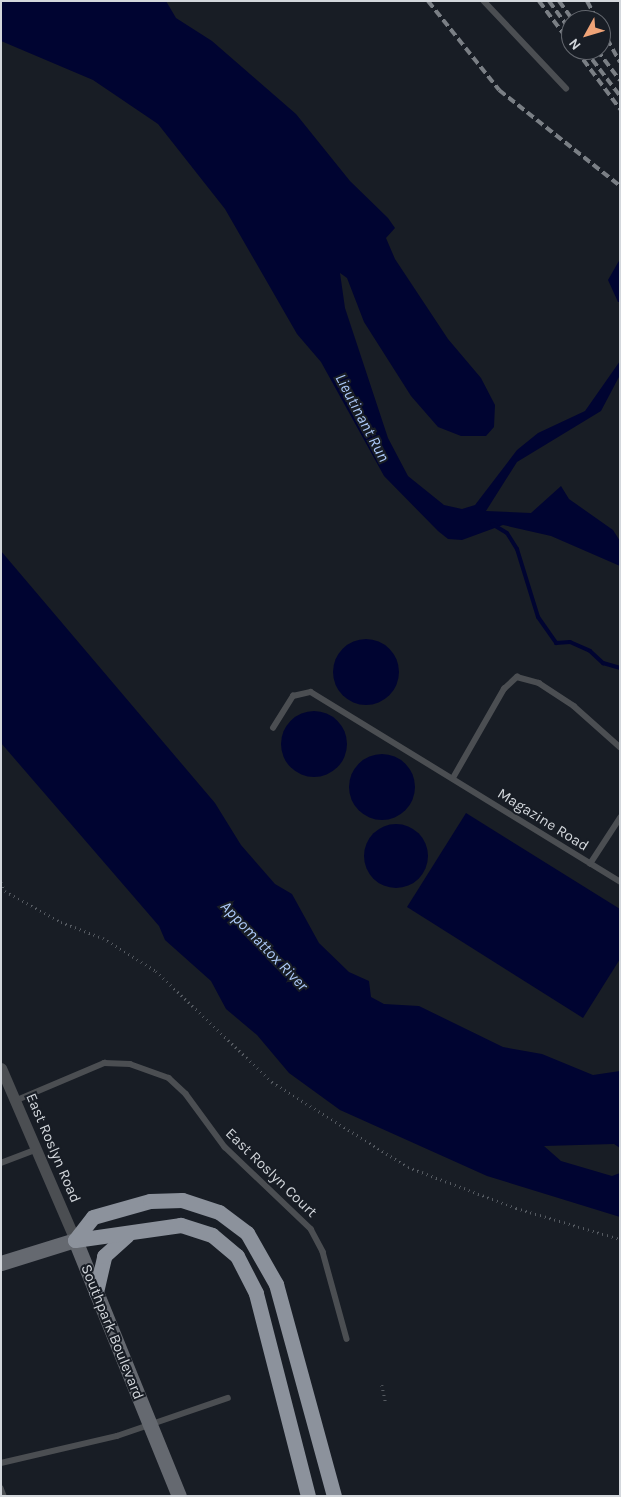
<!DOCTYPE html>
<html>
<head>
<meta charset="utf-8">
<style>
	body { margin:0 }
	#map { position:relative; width:621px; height:1497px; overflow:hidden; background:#181d25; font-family:Karla,sans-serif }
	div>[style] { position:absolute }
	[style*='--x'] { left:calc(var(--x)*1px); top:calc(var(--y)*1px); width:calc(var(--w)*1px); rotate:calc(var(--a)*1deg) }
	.water>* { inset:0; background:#000431 }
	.round { border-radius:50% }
	.stream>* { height:4px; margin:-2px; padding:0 2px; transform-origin:2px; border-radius:2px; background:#000431 }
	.path>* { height:2.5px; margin-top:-1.25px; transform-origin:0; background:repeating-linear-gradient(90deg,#555a61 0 1px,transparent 0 5px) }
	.lane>* { height:5.5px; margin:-2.75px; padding:0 2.75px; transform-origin:2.75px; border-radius:2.75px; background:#4b4e52 }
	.street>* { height:11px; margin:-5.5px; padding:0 5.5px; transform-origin:5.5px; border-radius:5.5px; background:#4b4e52 }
	.secondary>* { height:15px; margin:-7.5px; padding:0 7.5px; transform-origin:7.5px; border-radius:7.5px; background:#656970 }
	.highway>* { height:15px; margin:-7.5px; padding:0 7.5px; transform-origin:7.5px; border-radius:7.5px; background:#8c929c }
	.rail>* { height:4px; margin-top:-2px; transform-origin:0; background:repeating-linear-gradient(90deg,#7a7f85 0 8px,transparent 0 12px) }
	span { translate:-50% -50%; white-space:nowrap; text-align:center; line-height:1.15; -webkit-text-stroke:4px #181d25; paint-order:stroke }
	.street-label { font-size:15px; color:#d3d7dc }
	.water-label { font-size:16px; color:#acc8f7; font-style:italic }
	.frame { position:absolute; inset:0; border:2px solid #d3d7dc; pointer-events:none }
	.north { position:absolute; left:561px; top:10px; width:50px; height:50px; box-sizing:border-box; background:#181d25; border:1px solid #63676e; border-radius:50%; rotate:231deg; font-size:14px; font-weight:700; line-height:20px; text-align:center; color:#d3d7dc }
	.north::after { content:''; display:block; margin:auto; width:18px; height:22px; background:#efa377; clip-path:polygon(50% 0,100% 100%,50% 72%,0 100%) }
</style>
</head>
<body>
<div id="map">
	<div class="water">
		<i style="clip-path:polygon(1px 1px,166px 1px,176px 18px,212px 41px,296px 114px,350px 181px,388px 218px,395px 228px,386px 238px,395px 259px,448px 339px,481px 378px,495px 405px,494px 427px,486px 436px,461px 436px,438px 427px,411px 396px,364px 322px,347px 278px,340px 273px,345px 308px,388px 438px,408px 476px,444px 505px,462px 509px,475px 505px,517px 450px,538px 433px,585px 411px,620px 361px,620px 375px,601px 411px,517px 462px,486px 511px,531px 513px,561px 486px,569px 499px,613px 530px,620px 541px,620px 566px,551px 536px,503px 525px,462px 540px,448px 539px,438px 531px,384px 476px,321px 362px,297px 334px,225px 209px,158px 124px,93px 80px,1px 41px)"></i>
		<i style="clip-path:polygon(620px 259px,620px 302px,618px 302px,608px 280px)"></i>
		<i style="clip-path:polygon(1px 551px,215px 803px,241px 845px,275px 884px,292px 894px,319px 943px,349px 972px,369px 981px,371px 997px,384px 1004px,419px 1006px,503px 1047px,542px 1054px,593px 1075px,620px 1071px,620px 1148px,614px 1144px,544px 1146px,561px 1161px,612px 1176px,620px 1173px,620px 1217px,487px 1176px,340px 1110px,289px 1073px,257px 1035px,226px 1009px,211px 981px,165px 940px,159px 926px,1px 743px)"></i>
		<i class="round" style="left:333px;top:639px;width:66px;height:66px"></i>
		<i class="round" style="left:281px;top:711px;width:66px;height:66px"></i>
		<i class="round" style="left:349px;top:754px;width:66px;height:66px"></i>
		<i style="clip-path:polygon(466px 813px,620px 909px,620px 959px,583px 1018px,407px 907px)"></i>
		<i class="round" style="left:364px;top:824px;width:64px;height:64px"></i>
	</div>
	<div class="stream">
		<i style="--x:492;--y:524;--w:17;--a:31"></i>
		<i style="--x:507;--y:533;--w:19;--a:58"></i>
		<i style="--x:517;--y:549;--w:71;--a:72.8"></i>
		<i style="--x:538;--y:617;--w:32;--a:55"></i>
		<i style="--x:556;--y:643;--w:14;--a:-4"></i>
		<i style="--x:570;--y:642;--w:22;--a:24"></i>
		<i style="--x:590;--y:651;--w:18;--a:43"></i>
		<i style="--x:603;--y:663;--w:18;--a:16"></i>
	</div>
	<div class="path">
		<i style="--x:1;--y:882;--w:10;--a:66"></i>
		<i style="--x:5;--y:891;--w:64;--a:29"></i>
		<i style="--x:61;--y:922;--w:45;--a:20.9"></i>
		<i style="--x:103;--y:938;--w:62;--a:31.9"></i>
		<i style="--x:156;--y:971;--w:161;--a:43.7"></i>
		<i style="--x:272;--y:1082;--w:160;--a:32"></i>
		<i style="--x:408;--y:1167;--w:116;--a:20.8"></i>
		<i style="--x:516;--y:1208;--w:109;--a:16.6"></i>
		<i style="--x:382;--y:1385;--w:19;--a:78"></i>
	</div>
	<div class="lane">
		<i style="--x:484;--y:1;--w:120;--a:46.7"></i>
		<i style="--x:273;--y:728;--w:38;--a:-58"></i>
		<i style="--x:293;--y:696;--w:18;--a:-13"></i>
		<i style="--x:311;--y:692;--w:362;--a:31.5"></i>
		<i style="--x:453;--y:778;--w:103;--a:-60.2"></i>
		<i style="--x:504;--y:689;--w:18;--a:-43"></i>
		<i style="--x:517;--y:677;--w:23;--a:15"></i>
		<i style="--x:539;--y:683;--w:42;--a:33.3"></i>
		<i style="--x:574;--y:706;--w:62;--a:41.7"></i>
		<i style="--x:590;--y:864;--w:55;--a:-56.9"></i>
		<i style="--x:17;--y:1100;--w:95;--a:-23"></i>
		<i style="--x:104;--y:1063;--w:26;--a:2"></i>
		<i style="--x:130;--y:1064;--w:41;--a:19.7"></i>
		<i style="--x:169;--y:1078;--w:23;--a:43"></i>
		<i style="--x:186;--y:1094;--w:66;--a:53.7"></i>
		<i style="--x:225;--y:1147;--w:119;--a:43.6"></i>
		<i style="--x:311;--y:1229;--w:26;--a:62"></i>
		<i style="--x:323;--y:1252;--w:90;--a:74.6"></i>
		<i style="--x:1;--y:1163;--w:39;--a:-21"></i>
		<i style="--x:1;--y:1463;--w:119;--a:-13.1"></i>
		<i style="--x:117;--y:1436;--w:117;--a:-18.9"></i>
		<i style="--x:1;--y:1488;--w:9;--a:69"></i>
	</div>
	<div class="street">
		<i style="--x:1;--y:1068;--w:187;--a:66.7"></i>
	</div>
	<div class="secondary">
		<i style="--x:1;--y:1263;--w:77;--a:-17.3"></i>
		<i style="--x:75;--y:1240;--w:276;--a:67.9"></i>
	</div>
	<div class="highway">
		<i style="--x:96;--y:1292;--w:37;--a:-77"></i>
		<i style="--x:104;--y:1256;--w:31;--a:-42"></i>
		<i style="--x:308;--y:1496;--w:210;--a:-104.4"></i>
		<i style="--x:256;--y:1293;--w:42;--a:-117.2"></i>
		<i style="--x:237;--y:1256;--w:33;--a:-140"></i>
		<i style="--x:212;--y:1235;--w:33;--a:-162"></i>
		<i style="--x:181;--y:1225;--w:107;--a:171.9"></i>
		<i style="--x:75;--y:1240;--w:29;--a:-52"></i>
		<i style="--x:93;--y:1217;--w:59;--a:-15.7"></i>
		<i style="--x:150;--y:1201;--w:32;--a:-2"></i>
		<i style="--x:182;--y:1200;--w:39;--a:18"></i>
		<i style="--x:219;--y:1212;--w:35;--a:37"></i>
		<i style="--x:247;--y:1233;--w:59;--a:60.4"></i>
		<i style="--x:276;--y:1284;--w:220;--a:74.7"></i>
	</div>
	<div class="rail">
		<i style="--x:428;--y:1;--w:114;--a:51.4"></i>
		<i style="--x:499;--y:90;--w:154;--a:38.4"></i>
		<i style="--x:539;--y:1;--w:54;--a:53.3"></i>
		<i style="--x:549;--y:1;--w:37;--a:54"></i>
		<i style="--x:559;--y:1;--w:24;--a:54"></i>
		<i style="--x:587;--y:1;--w:21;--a:62"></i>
		<i style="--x:601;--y:28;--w:39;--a:61"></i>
		<i style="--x:576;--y:50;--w:74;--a:53.3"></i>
		<i style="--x:585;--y:50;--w:58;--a:52.7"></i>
		<i style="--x:597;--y:50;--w:38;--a:53"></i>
	</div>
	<div class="street-label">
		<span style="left:543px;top:820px;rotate:32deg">Magazine Road</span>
		<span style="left:53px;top:1148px;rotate:67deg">East Roslyn Road</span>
		<span style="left:271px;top:1173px;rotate:44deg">East Roslyn Court</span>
		<span style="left:112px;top:1332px;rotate:68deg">Southpark Boulevard</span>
	</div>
	<div class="water-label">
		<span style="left:362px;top:418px;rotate:62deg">Lieutinant Run</span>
		<span style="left:264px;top:946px;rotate:46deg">Appomattox River</span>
	</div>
	<div class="frame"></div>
	<div class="north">N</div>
</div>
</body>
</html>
